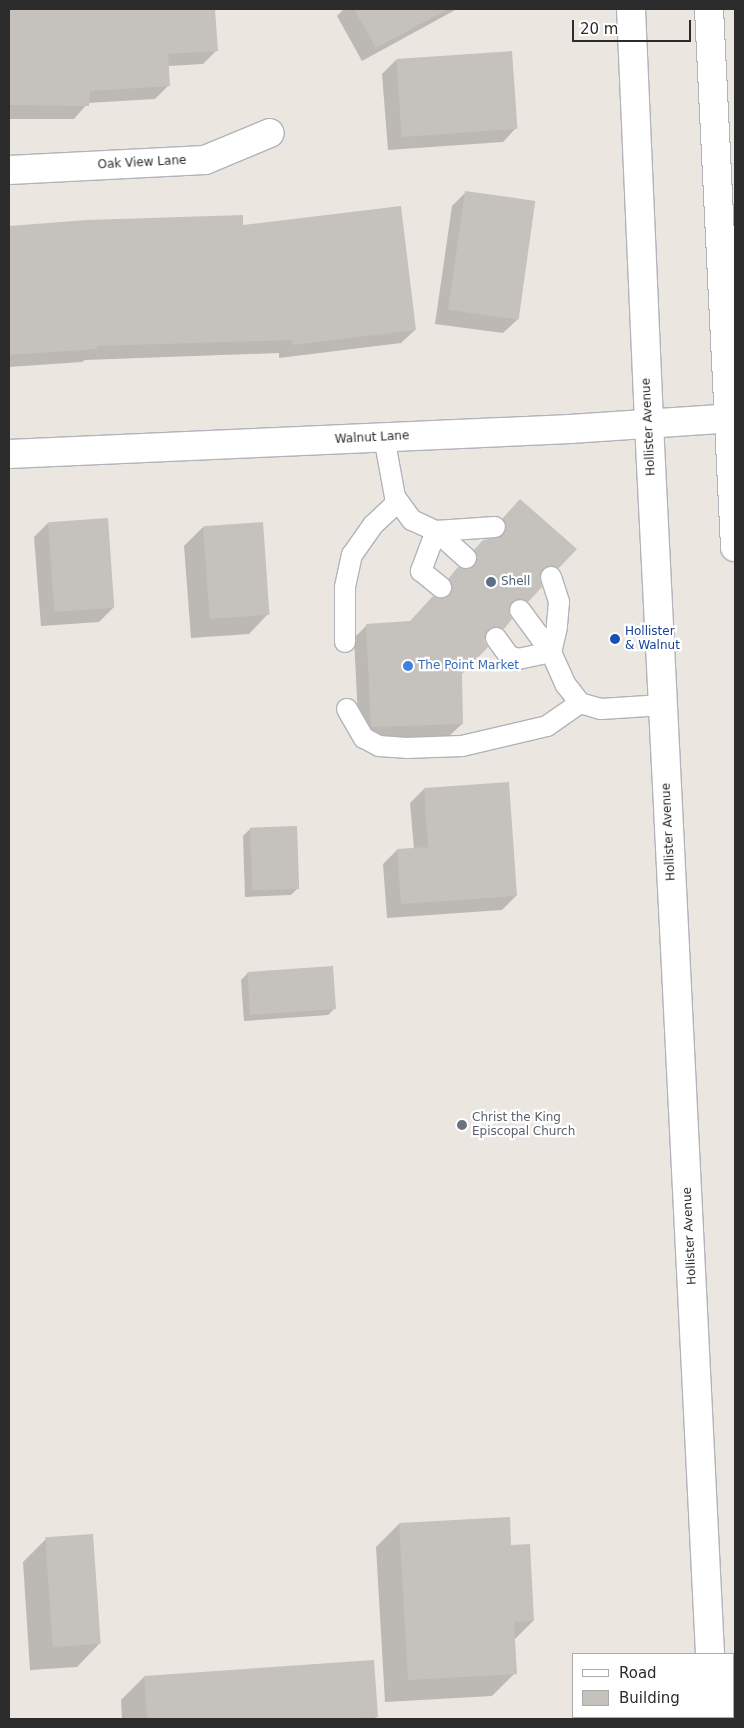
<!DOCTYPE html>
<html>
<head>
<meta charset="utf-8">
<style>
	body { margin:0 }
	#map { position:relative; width:744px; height:1728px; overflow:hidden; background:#ece6e1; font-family:"DejaVu Sans",sans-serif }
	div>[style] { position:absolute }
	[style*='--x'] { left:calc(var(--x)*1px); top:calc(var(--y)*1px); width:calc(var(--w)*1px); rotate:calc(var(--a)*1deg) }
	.shadow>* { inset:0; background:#0003 }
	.building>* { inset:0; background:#c5c1bc; transform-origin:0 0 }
	.roads { filter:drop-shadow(1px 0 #b1b3bb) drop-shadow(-1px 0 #b1b3bb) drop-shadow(0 1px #b1b3bb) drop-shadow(0 -1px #b1b3bb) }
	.service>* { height:20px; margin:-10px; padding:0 10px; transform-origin:10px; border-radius:10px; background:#fff }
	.minor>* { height:28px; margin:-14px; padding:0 14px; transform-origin:14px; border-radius:14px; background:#fff }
	.secondary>* { height:28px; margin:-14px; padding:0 14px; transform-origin:14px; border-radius:14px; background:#fff }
	.dots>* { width:14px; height:14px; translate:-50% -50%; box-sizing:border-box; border:2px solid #fff; border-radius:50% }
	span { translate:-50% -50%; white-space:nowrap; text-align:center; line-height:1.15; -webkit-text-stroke:4.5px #fff; paint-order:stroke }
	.street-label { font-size:12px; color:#2c2c2c }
	.service-label { font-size:12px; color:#4e5e75 }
	.left { translate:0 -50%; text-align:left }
	.transit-label { font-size:12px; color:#164399 }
	.shop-label { font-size:12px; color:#366cbe }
	.worship-label { font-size:12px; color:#5b616d }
	.frame { position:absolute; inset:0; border:10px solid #2c2c2c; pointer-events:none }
	.legend { position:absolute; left:572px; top:1653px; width:162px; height:65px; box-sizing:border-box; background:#fff; border:1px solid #ababab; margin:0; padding:6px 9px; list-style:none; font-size:15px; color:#2c2c2c }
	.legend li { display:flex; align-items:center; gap:10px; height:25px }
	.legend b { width:25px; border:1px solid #ababab }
	.scale { position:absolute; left:572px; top:20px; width:119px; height:22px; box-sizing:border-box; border:2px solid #2c2c2c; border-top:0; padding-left:6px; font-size:15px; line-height:18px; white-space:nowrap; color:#2c2c2c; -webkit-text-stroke:4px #fff; paint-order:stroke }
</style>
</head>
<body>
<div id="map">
	<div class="shadow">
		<i style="clip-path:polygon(9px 9px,214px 9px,217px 50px,203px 64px,168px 66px,169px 85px,155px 99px,88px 103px,74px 119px,9px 119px)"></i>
		<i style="clip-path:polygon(344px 9px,457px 9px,362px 61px,337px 16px)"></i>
		<i style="clip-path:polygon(396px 60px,516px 128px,503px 142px,388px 150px,382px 74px)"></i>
		<i style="clip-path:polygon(466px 192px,517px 320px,503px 333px,435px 324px,452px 206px)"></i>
		<i style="clip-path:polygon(88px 222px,242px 226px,415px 330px,401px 343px,279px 358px,279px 353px,85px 360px,82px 362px,9px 367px,9px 227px)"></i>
		<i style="clip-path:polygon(508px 513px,558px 567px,545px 580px,538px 577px,527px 601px,514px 614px,507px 611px,503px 628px,490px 641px,483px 639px,461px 674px,462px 724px,449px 736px,359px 739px,354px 638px,367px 625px,409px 622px,440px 600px,437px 592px,459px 568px,464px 570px,462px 563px,484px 541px,494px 539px,491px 532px)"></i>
		<i style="clip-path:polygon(48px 523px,113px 608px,99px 622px,41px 626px,34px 537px)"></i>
		<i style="clip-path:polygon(203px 527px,268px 614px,249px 634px,191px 638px,184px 546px)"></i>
		<i style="clip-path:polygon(424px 789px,516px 896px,502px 910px,387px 918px,383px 864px,397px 850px,414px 849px,410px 803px)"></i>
		<i style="clip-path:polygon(250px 829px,298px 888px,291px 895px,245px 897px,243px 836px)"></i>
		<i style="clip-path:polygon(248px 973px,335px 1008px,328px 1015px,244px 1021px,241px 980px)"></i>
		<i style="clip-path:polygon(399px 1524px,510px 1546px,533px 1621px,514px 1640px,515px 1673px,492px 1696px,385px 1702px,376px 1547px)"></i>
		<i style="clip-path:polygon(46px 1539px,100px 1643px,77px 1667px,30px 1670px,23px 1562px)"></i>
		<i style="clip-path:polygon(144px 1677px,377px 1716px,374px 1719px,122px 1719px,121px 1700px)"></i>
	</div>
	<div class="building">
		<i style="clip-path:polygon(9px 9px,215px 9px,218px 51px,168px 54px,170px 86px,90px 91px,89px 106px,9px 105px)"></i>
		<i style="clip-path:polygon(354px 9px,448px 9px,376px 48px)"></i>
		<i style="left:512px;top:51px;width:78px;height:116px;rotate:86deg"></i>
		<i style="left:465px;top:191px;width:71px;height:120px;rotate:8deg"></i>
		<i style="clip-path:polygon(401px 206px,416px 330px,293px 345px,292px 340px,97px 346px,97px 349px,9px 355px,9px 226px,87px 220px,243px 215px,243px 225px)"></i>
		<i style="clip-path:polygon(520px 499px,577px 549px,559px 568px,553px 565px,543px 569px,539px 575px,542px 587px,528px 602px,519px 598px,513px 601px,508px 611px,512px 619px,504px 629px,494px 626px,485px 633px,484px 640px,488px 647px,462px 674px,463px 724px,371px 727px,366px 624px,410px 621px,433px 596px,440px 599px,450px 595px,453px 588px,449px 578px,458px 567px,469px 569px,474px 566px,478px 560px,474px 550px,483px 540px,502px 537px,507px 527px,503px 518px)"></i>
		<i style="left:108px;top:518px;width:90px;height:60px;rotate:86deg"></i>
		<i style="left:263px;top:522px;width:93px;height:60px;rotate:86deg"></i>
		<i style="clip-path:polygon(509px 782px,517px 896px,401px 904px,397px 849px,428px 847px,424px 788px)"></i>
		<i style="left:297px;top:826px;width:63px;height:47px;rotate:88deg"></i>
		<i style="left:333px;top:966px;width:43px;height:86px;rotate:86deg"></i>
		<i style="clip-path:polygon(510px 1517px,511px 1545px,530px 1544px,534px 1621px,514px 1622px,517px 1674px,408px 1680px,399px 1523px)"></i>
		<i style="left:93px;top:1534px;width:110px;height:48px;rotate:86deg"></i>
		<i style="clip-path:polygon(374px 1660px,378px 1717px,340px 1719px,147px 1719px,144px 1676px)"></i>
	</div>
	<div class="roads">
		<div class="service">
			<i style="--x:384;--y:437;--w:61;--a:79.6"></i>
			<i style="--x:395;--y:497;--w:29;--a:54"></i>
			<i style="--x:412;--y:520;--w:26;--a:25"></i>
			<i style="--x:436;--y:531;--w:43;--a:110.6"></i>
			<i style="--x:421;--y:571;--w:26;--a:39"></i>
			<i style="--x:466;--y:558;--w:40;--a:-138"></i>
			<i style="--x:436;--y:531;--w:59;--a:-3.9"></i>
			<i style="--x:551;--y:577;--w:26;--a:72"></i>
			<i style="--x:559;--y:602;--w:25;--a:95"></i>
			<i style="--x:557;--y:627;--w:26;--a:103"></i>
			<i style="--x:551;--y:652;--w:36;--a:66"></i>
			<i style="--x:566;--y:685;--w:23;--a:52"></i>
			<i style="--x:580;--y:703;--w:22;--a:16"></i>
			<i style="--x:601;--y:709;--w:62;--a:-3.7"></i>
			<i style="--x:496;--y:638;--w:22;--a:54"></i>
			<i style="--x:509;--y:656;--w:9;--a:18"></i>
			<i style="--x:518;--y:659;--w:34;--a:-12"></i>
			<i style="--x:551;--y:652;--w:52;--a:-126.4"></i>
			<i style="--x:345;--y:642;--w:55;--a:-90"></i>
			<i style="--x:345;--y:587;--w:33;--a:-78"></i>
			<i style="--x:352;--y:555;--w:37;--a:-55"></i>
			<i style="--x:373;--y:525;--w:34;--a:-43"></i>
			<i style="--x:347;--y:709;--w:34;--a:60"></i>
			<i style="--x:364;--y:738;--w:17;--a:28"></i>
			<i style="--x:379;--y:746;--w:27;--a:4"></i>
			<i style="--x:406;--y:748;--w:56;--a:-2"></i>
			<i style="--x:462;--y:746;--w:87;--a:-13.2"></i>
			<i style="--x:547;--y:726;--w:40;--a:-34.9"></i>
		</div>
		<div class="minor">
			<i style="--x:9;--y:170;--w:196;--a:-2.9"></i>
			<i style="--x:205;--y:160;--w:70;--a:-22.6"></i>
			<i style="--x:9;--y:454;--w:562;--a:-2.55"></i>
			<i style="--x:570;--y:429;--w:165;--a:-3.8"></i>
		</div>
		<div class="secondary">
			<i style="--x:631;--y:9;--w:415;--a:87.5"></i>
			<i style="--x:649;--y:424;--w:1232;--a:87.16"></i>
			<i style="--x:709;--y:9;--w:539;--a:87.23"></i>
			<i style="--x:713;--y:1717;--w:2;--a:90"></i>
		</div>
	</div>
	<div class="dots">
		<i style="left:491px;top:582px;background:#5c6f8a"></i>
		<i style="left:615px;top:639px;background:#1a4fb4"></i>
		<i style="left:408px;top:666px;background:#3f7fe0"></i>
		<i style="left:462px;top:1125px;background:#6b7280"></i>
	</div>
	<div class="street-label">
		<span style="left:142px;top:163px;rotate:-3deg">Oak View Lane</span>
		<span style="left:649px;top:427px;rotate:-93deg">Hollister Avenue</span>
		<span style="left:372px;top:438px;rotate:-3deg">Walnut Lane</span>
		<span style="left:669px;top:832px;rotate:-93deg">Hollister Avenue</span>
		<span style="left:690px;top:1236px;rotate:-93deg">Hollister Avenue</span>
	</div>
	<div class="service-label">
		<span class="left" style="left:501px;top:582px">Shell</span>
	</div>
	<div class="transit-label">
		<span class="left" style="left:625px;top:639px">Hollister<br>&amp; Walnut</span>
	</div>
	<div class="shop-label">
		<span class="left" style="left:418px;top:666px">The Point Market</span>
	</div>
	<div class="worship-label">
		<span class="left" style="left:472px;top:1125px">Christ the King<br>Episcopal Church</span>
	</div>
	<div class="frame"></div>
	<ul class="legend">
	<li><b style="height:6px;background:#fff"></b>Road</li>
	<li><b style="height:14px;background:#c5c1bc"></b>Building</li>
	</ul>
	<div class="scale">20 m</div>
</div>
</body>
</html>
